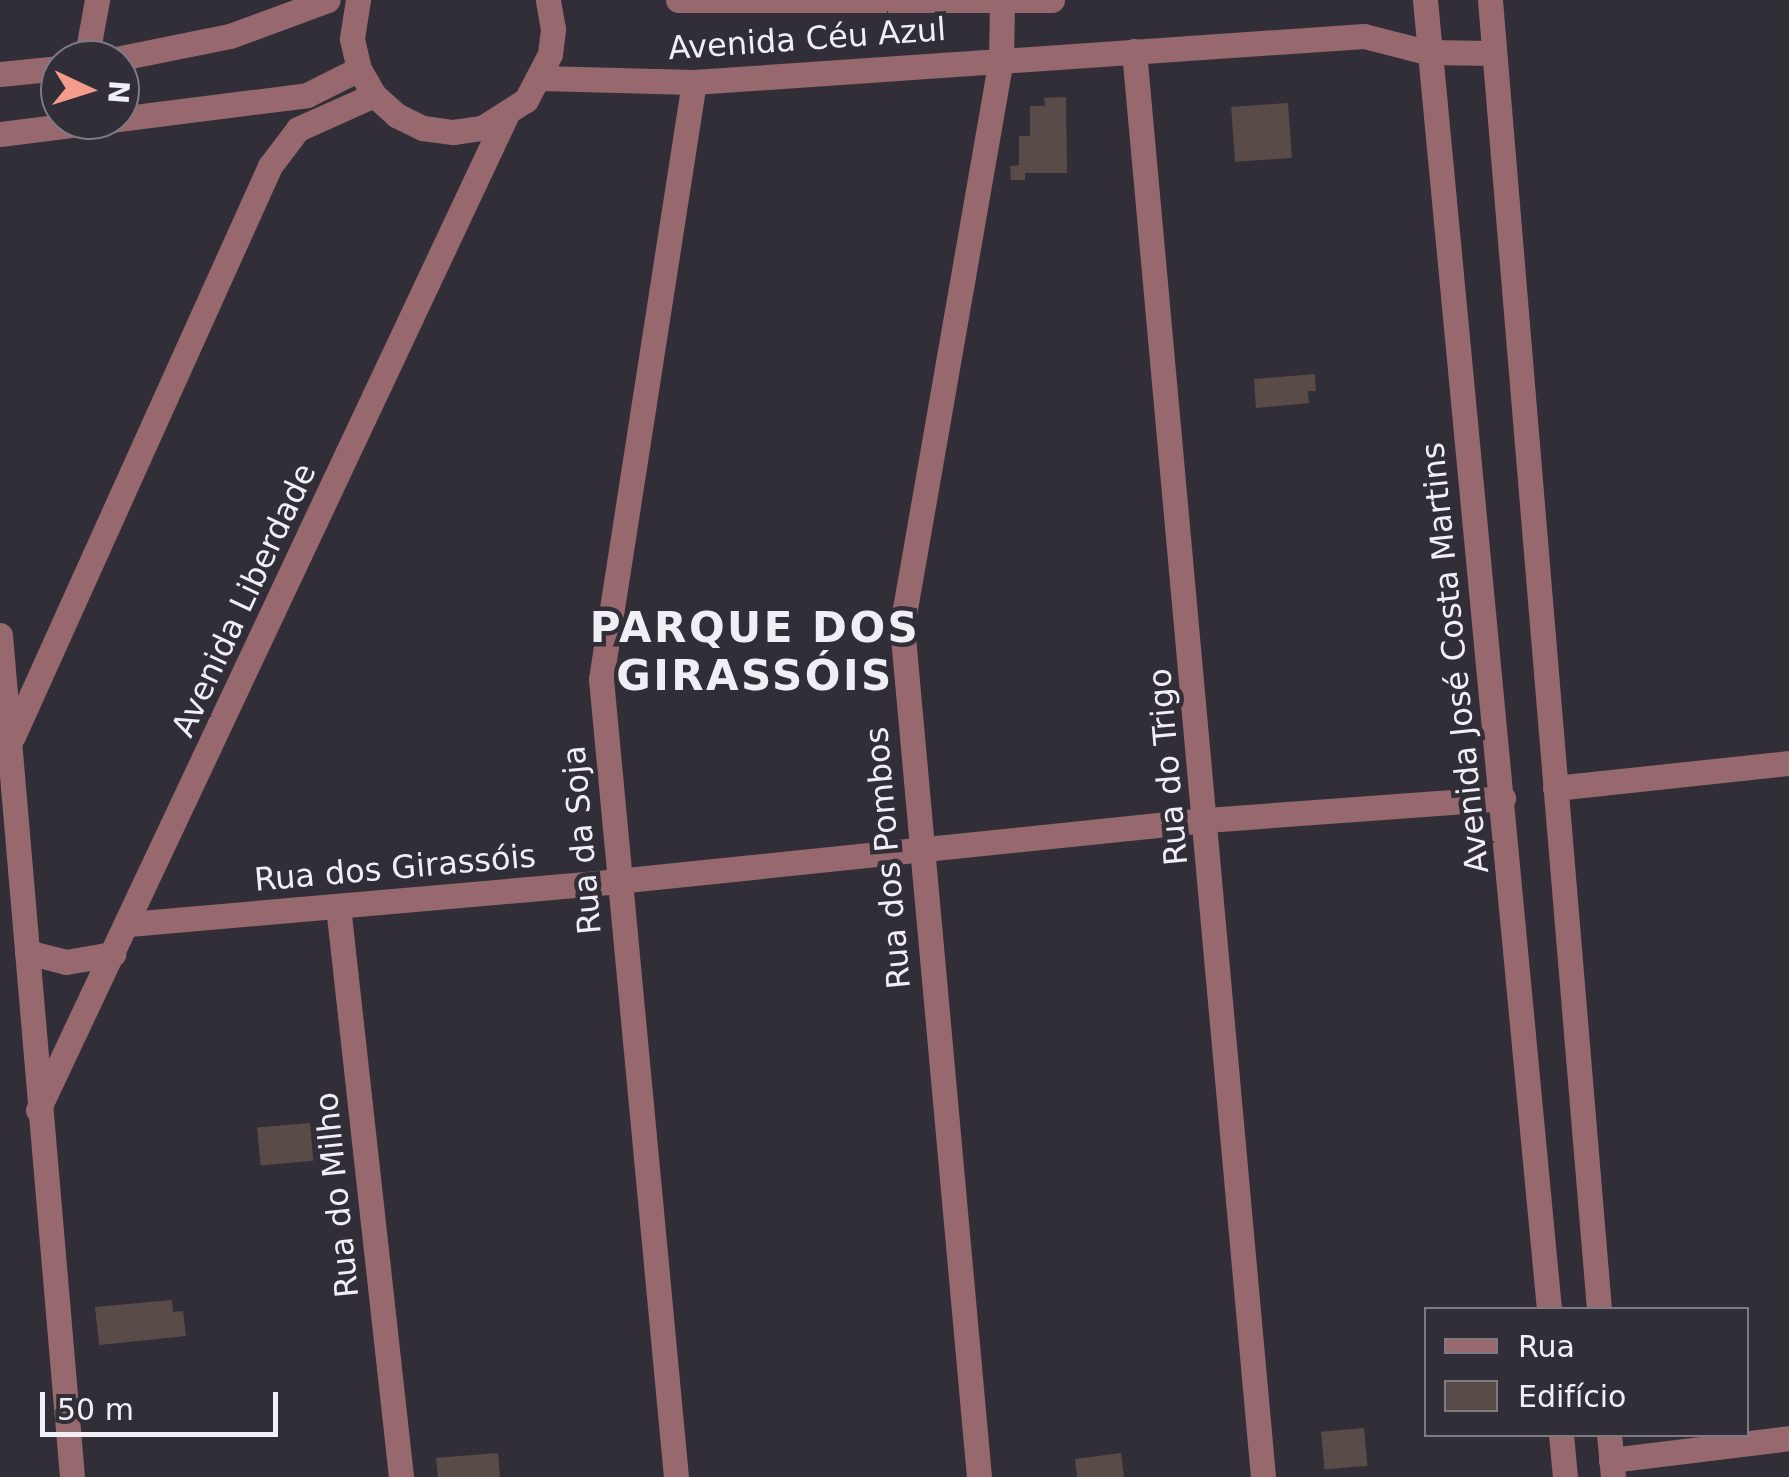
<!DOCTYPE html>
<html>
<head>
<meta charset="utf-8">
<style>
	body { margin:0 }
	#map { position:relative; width:1789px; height:1477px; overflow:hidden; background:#312e38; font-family:"DejaVu Sans",sans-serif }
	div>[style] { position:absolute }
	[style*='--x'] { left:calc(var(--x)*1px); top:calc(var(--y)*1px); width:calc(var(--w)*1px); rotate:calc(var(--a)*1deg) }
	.building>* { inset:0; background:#594c48; transform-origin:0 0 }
	.minor>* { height:25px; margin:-12.5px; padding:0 12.5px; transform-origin:12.5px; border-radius:12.5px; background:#97696f }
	span { translate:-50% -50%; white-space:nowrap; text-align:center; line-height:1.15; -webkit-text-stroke:9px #312e38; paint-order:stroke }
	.street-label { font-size:32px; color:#f1eff6 }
	.district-label { font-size:42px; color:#f1eff6; font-weight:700; letter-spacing:2.5px }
	.legend { position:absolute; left:1424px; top:1307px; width:325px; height:130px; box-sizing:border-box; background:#312e38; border:2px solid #7e7b84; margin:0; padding:12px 18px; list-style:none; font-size:30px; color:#f1eff6 }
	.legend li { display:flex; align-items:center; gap:20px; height:50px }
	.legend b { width:50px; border:2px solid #7e7b84 }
	.north { position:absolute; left:40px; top:40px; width:100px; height:100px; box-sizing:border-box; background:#312e38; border:2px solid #7e7b84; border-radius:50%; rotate:94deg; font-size:28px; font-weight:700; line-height:40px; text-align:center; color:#f1eff6 }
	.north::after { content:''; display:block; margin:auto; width:35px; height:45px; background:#f59d8d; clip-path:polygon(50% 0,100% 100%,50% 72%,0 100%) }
	.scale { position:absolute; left:40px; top:1392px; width:238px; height:45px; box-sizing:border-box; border:5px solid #f1eff6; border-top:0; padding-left:12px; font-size:30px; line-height:35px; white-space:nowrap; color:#f1eff6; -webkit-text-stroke:8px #312e38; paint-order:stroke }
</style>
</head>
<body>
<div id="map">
	<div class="building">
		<i style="clip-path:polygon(1066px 97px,1067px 173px,1025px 173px,1025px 180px,1011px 180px,1010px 166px,1019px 165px,1019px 136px,1030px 136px,1030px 106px,1045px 106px,1044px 98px)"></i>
		<i style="left:1288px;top:103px;width:55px;height:57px;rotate:86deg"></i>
		<i style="clip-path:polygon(1315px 374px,1316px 391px,1308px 391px,1309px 403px,1256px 408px,1254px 379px)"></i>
		<i style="left:310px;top:1123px;width:38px;height:53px;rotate:85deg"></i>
		<i style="clip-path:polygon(172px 1300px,173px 1312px,183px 1311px,186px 1336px,99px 1345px,95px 1307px)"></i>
		<i style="left:1364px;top:1428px;width:38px;height:43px;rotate:85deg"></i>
		<i style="clip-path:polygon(498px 1453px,500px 1477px,438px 1477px,436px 1458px)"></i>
		<i style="clip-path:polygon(1121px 1453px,1124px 1477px,1077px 1477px,1075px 1459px)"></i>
	</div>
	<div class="minor">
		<i style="--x:358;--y:0;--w:39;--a:99"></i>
		<i style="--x:352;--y:39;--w:31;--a:77"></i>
		<i style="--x:359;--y:69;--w:30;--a:60"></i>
		<i style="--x:374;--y:95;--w:30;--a:42"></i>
		<i style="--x:396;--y:115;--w:30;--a:26"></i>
		<i style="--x:423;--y:128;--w:30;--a:8"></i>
		<i style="--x:453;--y:132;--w:29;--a:-8"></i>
		<i style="--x:482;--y:128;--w:52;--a:-32.5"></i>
		<i style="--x:526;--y:100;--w:52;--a:-62.4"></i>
		<i style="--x:550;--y:54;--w:25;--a:-83"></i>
		<i style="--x:553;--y:29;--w:29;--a:-100"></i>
		<i style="--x:678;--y:0;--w:374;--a:0"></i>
		<i style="--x:1425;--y:0;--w:1316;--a:84.59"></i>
		<i style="--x:1490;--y:0;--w:1315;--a:85.24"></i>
		<i style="--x:1134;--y:51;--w:1432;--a:84.83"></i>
		<i style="--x:86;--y:60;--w:61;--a:-79.6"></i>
		<i style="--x:111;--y:60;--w:121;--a:-11.4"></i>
		<i style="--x:230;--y:36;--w:104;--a:-20.2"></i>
		<i style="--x:0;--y:74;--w:60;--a:-5.7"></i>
		<i style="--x:541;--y:78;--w:153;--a:1.5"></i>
		<i style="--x:694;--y:82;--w:672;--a:-3.93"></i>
		<i style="--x:1364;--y:36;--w:65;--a:14.3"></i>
		<i style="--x:1427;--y:52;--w:66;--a:0.9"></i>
		<i style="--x:0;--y:134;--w:309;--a:-7.2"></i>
		<i style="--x:307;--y:95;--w:58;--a:-26.6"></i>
		<i style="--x:0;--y:635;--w:845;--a:85.11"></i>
		<i style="--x:13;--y:736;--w:625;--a:-65.73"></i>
		<i style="--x:270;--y:166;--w:46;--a:-52.9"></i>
		<i style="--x:298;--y:129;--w:83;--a:-24.1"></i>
		<i style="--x:1555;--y:788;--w:235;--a:-6.1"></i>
		<i style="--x:338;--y:906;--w:574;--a:83.7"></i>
		<i style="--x:129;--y:924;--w:490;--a:-5"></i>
		<i style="--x:617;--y:881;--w:592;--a:-5.91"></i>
		<i style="--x:1206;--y:820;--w:298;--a:-4.2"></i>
		<i style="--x:27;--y:952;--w:40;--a:14.4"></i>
		<i style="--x:66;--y:962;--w:48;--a:-9.7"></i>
		<i style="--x:38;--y:1110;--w:1099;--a:-64.79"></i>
		<i style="--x:1561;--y:1434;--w:43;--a:84.7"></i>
		<i style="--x:1609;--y:1434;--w:43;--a:84.7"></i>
		<i style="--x:1611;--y:1460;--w:179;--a:-7"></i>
		<i style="--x:676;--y:1477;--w:802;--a:-95.37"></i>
		<i style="--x:601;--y:679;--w:604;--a:-81.15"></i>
		<i style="--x:979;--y:1477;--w:854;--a:-95.17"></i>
		<i style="--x:902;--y:626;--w:576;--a:-80.1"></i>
		<i style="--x:1001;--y:59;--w:59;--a:-89"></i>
	</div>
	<div class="street-label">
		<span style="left:807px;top:39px;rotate:-4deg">Avenida Céu Azul</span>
		<span style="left:244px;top:600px;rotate:-65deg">Avenida Liberdade</span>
		<span style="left:1455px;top:658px;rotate:-96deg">Avenida José Costa Martins</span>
		<span style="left:1168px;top:767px;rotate:-95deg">Rua do Trigo</span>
		<span style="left:582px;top:840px;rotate:-95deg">Rua da Soja</span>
		<span style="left:888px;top:858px;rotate:-95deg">Rua dos Pombos</span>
		<span style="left:395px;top:868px;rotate:-5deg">Rua dos Girassóis</span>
		<span style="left:337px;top:1195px;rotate:-96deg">Rua do Milho</span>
	</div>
	<div class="district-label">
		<span style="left:755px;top:652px">PARQUE DOS<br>GIRASSÓIS</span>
	</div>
	<ul class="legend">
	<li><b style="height:12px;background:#97696f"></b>Rua</li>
	<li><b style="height:28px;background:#594c48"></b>Edifício</li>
	</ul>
	<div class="north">N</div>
	<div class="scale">50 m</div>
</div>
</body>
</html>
